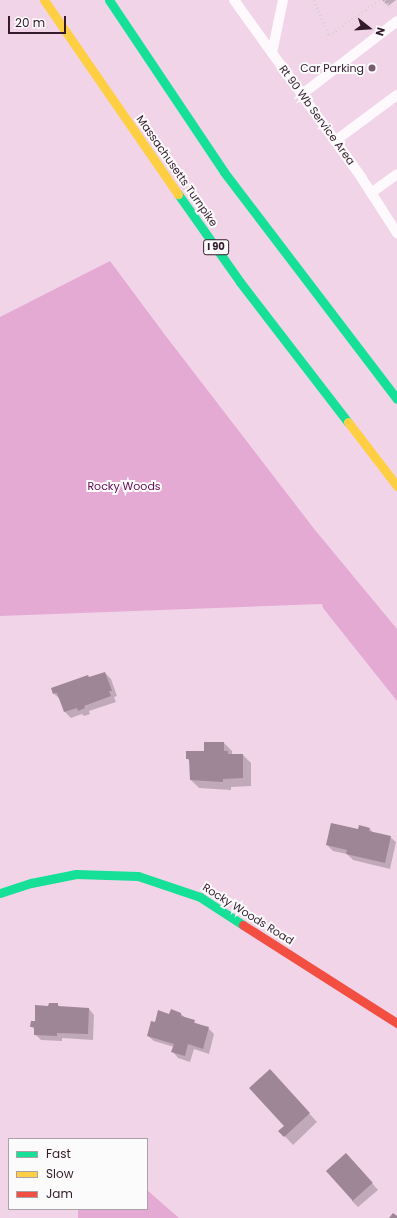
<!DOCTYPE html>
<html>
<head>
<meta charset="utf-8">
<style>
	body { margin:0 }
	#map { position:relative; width:397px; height:1218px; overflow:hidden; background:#f1d4e8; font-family:Poppins,sans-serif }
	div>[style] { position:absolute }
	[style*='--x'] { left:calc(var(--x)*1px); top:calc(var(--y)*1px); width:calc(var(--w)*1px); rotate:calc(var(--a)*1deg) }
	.green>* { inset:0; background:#e5aad4 }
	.shadow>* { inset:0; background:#0003 }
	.building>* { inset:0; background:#9e8697; transform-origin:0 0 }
	.path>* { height:2.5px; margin-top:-1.25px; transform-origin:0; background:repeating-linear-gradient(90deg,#dad1d7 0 1px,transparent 0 4px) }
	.lane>* { height:10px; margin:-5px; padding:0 5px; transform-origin:5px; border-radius:5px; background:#fdf9fc }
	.fast>* { height:9px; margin:-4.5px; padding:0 4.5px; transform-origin:4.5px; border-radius:4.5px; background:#16e098 }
	.slow>* { height:9px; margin:-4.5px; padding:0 4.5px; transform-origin:4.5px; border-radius:4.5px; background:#ffcf43 }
	.jam>* { height:9px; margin:-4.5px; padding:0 4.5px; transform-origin:4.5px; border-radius:4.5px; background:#f24e42 }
	.dots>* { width:11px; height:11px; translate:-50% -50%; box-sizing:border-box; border:2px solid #fbfbfb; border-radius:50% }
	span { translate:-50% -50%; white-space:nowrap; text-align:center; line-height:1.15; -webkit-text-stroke:4px #fbfbfb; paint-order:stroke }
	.shield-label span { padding:1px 3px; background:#fbfbfb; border:1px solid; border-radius:3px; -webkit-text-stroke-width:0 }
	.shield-label { font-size:10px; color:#331b2c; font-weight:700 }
	.poi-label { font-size:11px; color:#331b2c }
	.right { translate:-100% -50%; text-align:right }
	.street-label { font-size:11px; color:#331b2c }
	.park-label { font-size:11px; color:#630752 }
	.legend { position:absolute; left:8px; top:1138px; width:140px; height:72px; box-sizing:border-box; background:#fbfbfb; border:1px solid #aba1a8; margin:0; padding:5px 7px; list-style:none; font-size:12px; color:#331b2c }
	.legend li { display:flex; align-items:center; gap:8px; height:20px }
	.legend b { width:20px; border:1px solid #aba1a8 }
	.north { position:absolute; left:349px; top:8px; width:40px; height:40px; -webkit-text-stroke:3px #fbfbfb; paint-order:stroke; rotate:107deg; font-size:11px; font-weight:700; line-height:16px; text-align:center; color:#331b2c }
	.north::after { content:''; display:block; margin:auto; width:14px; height:18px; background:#331b2c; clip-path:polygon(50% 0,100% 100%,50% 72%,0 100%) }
	.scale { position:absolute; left:8px; top:16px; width:58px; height:18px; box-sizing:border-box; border:2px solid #331b2c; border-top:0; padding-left:5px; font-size:12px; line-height:14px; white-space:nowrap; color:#331b2c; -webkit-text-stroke:3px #fbfbfb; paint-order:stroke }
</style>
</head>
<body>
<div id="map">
	<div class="green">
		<i style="clip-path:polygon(110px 261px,165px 335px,315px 530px,397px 629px,397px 701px,323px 608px,322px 604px,0 616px,0 317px)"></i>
		<i style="clip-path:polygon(147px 1190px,179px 1218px,78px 1218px,78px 1209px,147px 1209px)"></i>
	</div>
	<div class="shadow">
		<i style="clip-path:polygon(382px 0,396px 0,388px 6px)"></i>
		<i style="clip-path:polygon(105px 673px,111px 679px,117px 696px,114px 697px,116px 702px,89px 711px,90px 714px,84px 716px,82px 714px,71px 718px,65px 712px,60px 699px,54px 694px)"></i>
		<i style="clip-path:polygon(224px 743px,232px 751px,232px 755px,243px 755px,251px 763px,251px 786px,231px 787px,231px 790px,199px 788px,191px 780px,190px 762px,187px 758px)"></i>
		<i style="clip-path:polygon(370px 829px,373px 833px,390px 837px,396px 842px,390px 869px,353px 860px,347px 854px,333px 851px,327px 845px,359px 830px)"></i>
		<i style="clip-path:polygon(57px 1004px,61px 1008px,89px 1009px,94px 1015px,93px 1040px,62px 1038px,62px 1041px,41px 1040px,35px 1034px,35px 1030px,31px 1026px,49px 1007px)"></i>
		<i style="clip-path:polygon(181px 1014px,187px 1019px,208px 1028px,214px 1034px,209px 1054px,194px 1049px,190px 1062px,178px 1058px,173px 1052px,174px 1047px,154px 1041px,148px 1036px,156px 1024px,170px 1015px)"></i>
		<i style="clip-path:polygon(278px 1079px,317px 1122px,293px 1145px,280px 1131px,285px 1126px)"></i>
		<i style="clip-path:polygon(352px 1160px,378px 1190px,358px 1207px,352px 1201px)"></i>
	</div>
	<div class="building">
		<i style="clip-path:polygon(105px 672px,112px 691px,109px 691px,111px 696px,84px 706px,85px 708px,78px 711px,77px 708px,64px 712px,57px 693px,53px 694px,51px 688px,88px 675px,89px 677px)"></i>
		<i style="clip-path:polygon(204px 742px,224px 742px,224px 751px,228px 751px,228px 754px,243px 754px,243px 778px,223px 779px,223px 782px,190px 780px,189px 759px,186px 759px,186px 751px,204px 751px)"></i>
		<i style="clip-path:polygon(331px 823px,358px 829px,359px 825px,370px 828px,369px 831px,391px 836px,385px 863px,346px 854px,347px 850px,326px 845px)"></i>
		<i style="clip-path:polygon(49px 1003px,58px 1003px,58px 1006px,89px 1008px,88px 1034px,57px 1033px,57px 1036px,34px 1035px,34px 1027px,30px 1027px,31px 1021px,35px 1021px,35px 1005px,48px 1006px)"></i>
		<i style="clip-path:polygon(171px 1009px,181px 1013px,181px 1016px,195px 1020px,194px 1023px,209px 1027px,203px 1049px,188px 1044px,185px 1056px,171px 1052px,174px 1044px,147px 1036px,151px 1021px,155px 1022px,158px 1010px,169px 1014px)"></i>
		<i style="clip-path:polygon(270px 1069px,310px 1113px,284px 1137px,278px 1131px,284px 1126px,249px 1088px)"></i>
		<i style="left:346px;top:1153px;width:40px;height:27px;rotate:48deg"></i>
		<i style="clip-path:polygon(393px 1213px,397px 1216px,397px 1218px,389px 1218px)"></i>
	</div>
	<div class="path">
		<i style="--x:314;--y:0;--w:38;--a:67"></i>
		<i style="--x:329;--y:35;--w:61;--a:-35"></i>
		<i style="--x:385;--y:0;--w:10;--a:53"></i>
	</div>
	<div class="lane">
		<i style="--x:234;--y:0;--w:218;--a:54.3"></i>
		<i style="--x:361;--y:177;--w:67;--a:57.3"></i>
		<i style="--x:272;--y:53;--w:54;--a:-78.3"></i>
		<i style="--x:301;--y:95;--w:121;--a:-37.6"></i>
		<i style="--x:335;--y:141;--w:77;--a:-36.6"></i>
		<i style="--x:371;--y:193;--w:32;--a:-36"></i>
	</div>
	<div class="fast">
		<i style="--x:109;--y:0;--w:207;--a:56.2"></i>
		<i style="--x:224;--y:172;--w:285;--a:52.7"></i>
		<i style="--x:178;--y:194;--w:108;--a:54.8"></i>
		<i style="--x:240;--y:282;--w:177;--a:52.4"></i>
		<i style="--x:0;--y:893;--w:33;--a:-18"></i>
		<i style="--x:31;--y:883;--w:46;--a:-11.3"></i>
		<i style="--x:76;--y:874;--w:62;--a:1.8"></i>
		<i style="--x:138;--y:876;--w:65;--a:18.7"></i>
		<i style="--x:200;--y:897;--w:51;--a:33.1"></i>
	</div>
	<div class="slow">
		<i style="--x:44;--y:0;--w:236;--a:55.4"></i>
		<i style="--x:348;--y:422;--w:81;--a:52.6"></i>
	</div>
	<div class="jam">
		<i style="--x:243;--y:925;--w:183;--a:32.5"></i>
	</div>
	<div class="dots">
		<i style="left:372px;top:68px;background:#765c6e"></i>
	</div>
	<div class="shield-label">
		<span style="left:216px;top:247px">I 90</span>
	</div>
	<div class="poi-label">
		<span class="right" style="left:364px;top:68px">Car Parking</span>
	</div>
	<div class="street-label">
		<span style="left:317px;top:115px;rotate:54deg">Rt 90 Wb Service Area</span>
		<span style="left:177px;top:171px;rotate:55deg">Massachusetts Turnpike</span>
		<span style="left:248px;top:914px;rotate:32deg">Rocky Woods Road</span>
	</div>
	<div class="park-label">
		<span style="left:124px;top:486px">Rocky Woods</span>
	</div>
	<ul class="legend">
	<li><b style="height:5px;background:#16e098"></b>Fast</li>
	<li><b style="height:5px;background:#ffcf43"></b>Slow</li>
	<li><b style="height:5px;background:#f24e42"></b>Jam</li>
	</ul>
	<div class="north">N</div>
	<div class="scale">20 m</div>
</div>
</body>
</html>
